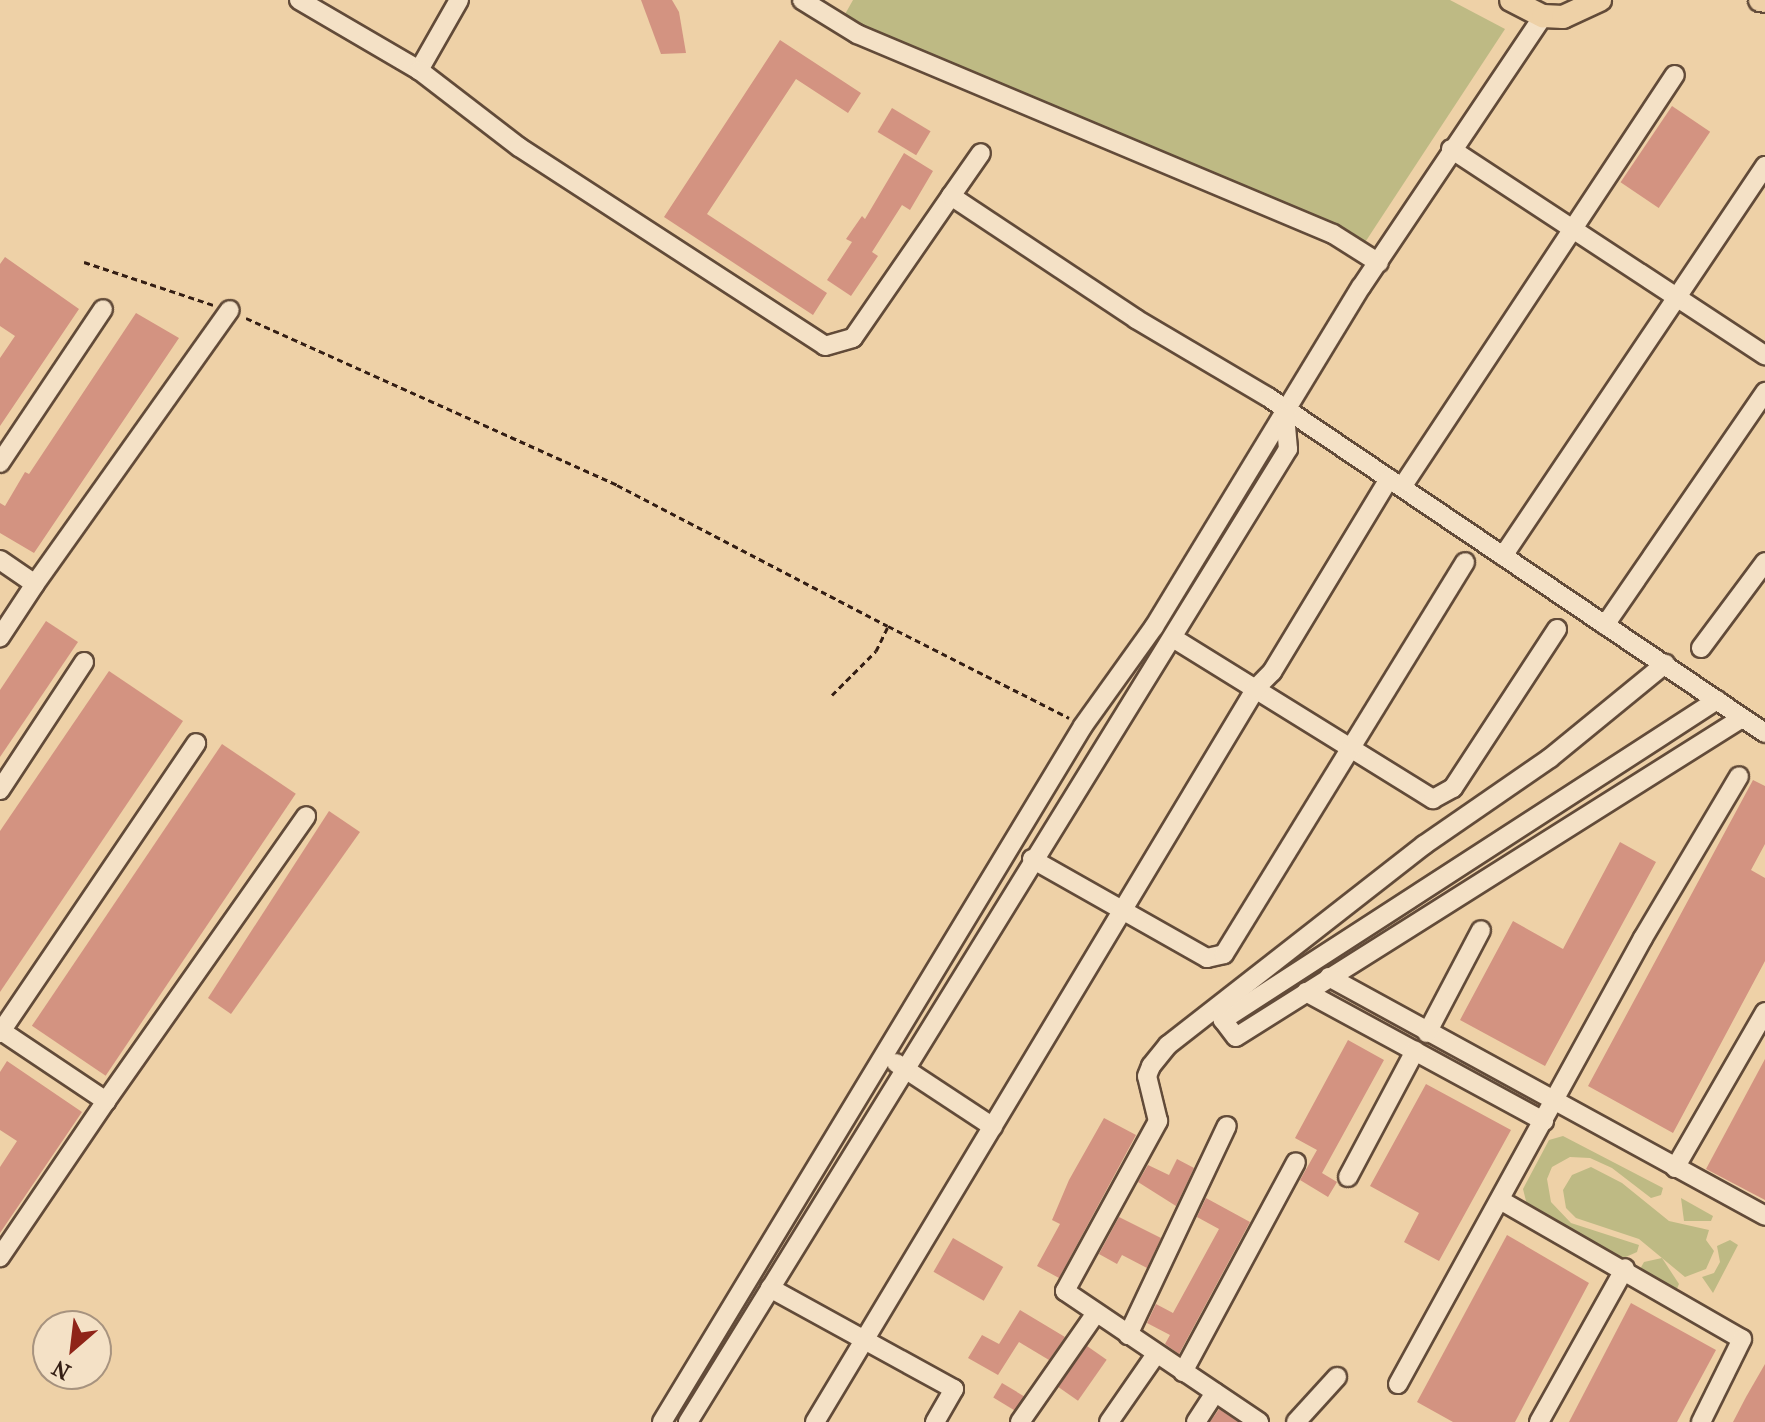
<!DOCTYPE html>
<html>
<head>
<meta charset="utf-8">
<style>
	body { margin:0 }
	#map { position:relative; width:1765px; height:1422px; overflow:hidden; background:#eed1a7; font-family:"IM FELL French Canon",serif }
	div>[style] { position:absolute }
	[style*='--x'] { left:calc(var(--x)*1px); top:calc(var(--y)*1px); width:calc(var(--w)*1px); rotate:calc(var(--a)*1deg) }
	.green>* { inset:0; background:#beba84 }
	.building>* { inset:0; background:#d39381; transform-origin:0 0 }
	.path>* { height:3px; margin-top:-1.5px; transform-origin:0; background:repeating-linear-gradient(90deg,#341e14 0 6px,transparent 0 10px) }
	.roads { filter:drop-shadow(2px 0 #624b39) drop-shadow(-2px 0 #624b39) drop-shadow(0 2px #624b39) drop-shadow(0 -2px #624b39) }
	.minor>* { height:18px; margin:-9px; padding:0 9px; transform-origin:9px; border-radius:9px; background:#f4e1c6 }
	.major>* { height:22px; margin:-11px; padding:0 11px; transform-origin:11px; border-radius:11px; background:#eed1a7 }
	span { translate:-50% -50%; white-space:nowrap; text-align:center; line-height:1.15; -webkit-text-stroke:6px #f4e1c6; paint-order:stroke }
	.north { position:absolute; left:32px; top:1310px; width:80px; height:80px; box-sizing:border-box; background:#f4e1c6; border:2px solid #a7937f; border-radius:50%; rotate:208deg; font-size:22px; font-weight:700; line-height:32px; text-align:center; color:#341e14 }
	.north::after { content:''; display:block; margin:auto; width:28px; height:36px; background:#8f2418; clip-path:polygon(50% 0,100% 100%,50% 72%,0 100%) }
</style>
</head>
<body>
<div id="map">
	<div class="green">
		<i style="clip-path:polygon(853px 0,1450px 0,1505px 29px,1360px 250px,844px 16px)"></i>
		<i style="clip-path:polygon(1563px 1136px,1663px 1188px,1661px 1195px,1651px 1198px,1612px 1168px,1590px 1158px,1570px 1157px,1552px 1167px,1547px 1179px,1551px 1202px,1571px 1223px,1639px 1245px,1637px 1252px,1619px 1260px,1527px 1205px,1523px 1189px,1549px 1140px)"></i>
		<i style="clip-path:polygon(1591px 1167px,1622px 1183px,1669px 1221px,1709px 1230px,1706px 1240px,1714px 1251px,1706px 1269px,1685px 1277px,1639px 1239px,1576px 1218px,1566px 1208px,1563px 1190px,1572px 1175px)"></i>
		<i style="clip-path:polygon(1681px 1198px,1713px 1216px,1711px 1221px,1684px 1221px)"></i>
		<i style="clip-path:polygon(1730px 1240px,1738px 1245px,1713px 1293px,1702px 1277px,1714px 1273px,1720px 1262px,1717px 1246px)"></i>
		<i style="clip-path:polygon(1662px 1258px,1679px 1284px,1676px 1291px,1639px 1271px,1644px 1262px)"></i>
	</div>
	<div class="building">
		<i style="clip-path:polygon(641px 0,672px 0,679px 12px,686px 53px,661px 54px)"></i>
		<i style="clip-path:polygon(780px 40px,861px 93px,848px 113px,796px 79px,707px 214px,827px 293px,813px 315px,664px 217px)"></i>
		<i style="left:1672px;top:106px;width:46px;height:92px;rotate:34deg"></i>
		<i style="left:892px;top:108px;width:45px;height:28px;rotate:31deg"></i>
		<i style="clip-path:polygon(904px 153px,933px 171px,910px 210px,902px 205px,872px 252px,878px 256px,851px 296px,827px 280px,852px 242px,846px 239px,862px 216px,865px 219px)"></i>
		<i style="clip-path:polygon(5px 257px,79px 309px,0 426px,0 358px,15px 336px,0 326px,0 264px)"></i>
		<i style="clip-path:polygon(136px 313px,179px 338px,34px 553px,0 533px,0 503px,5px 506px,25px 472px,29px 474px)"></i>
		<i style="clip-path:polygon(46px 621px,78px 642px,0 757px,0 690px)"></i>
		<i style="clip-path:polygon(109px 671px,183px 721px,0 992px,0 831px)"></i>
		<i style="left:222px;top:744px;width:89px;height:340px;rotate:34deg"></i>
		<i style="clip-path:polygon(1753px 780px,1765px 786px,1765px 844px,1751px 870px,1765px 878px,1765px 961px,1673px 1133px,1588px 1086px)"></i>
		<i style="clip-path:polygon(329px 811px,360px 832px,231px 1014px,208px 998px)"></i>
		<i style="clip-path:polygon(1620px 842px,1656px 862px,1545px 1066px,1460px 1020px,1513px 921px,1563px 949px)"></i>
		<i style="clip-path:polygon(1348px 1040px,1384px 1060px,1322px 1173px,1337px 1182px,1328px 1197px,1300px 1180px,1317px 1150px,1295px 1138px)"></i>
		<i style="clip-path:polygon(1765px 1059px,1765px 1200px,1706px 1169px)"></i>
		<i style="clip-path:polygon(7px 1061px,82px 1112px,0 1233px,0 1167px,17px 1141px,0 1130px,0 1072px)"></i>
		<i style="clip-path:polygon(1426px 1084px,1511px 1130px,1439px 1261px,1404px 1242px,1419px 1213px,1370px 1186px)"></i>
		<i style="clip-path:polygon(1104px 1118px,1136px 1135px,1059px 1278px,1037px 1266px,1060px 1224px,1052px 1220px,1069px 1180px)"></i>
		<i style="clip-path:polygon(1177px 1159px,1194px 1168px,1176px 1206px,1138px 1182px,1148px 1165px,1169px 1175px)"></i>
		<i style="clip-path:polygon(1206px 1198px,1250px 1222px,1179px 1354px,1165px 1344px,1170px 1335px,1147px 1323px,1156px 1304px,1173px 1313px,1219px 1229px,1197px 1217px)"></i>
		<i style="clip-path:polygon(1119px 1217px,1161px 1238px,1147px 1268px,1122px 1255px,1117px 1264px,1099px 1254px)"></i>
		<i style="clip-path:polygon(1507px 1235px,1589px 1283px,1515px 1422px,1453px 1422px,1417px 1402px)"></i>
		<i style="left:953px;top:1238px;width:58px;height:39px;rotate:30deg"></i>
		<i style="clip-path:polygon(1631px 1303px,1716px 1350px,1677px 1422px,1569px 1422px)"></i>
		<i style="clip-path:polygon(1020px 1310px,1065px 1337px,1049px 1360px,1019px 1342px,998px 1375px,968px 1358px,982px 1335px,999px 1344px)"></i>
		<i style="left:1087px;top:1346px;width:24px;height:50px;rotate:35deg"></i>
		<i style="clip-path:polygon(1765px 1364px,1765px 1422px,1733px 1422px,1746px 1397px)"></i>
		<i style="left:1002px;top:1383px;width:26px;height:17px;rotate:31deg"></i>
		<i style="clip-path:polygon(1219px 1409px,1238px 1422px,1210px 1422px)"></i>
	</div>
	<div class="path">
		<i style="--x:84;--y:262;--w:136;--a:18.4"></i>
		<i style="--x:246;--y:318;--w:407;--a:24.2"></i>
		<i style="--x:617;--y:485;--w:305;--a:27.5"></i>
		<i style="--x:832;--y:695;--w:62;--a:-45"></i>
		<i style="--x:876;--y:651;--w:28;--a:-64"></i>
		<i style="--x:888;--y:626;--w:203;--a:26.9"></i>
	</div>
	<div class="roads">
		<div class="minor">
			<i style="--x:299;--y:0;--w:139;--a:30.3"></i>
			<i style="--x:459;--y:0;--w:81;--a:119.7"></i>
			<i style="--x:419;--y:70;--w:126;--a:37.6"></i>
			<i style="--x:519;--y:147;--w:365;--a:33"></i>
			<i style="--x:825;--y:346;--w:29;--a:-16"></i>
			<i style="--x:853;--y:338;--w:173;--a:-55.4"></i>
			<i style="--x:951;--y:196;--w:222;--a:33.6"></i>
			<i style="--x:1136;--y:319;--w:153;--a:30.6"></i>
			<i style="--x:1268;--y:397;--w:600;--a:34.06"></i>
			<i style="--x:802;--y:0;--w:65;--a:31.7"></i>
			<i style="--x:857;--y:34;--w:516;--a:22.79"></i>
			<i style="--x:1333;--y:234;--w:54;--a:32.2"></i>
			<i style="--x:1451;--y:149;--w:376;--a:33.3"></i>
			<i style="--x:951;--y:196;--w:52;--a:-55.1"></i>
			<i style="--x:0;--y:463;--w:185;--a:-56.2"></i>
			<i style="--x:1402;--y:487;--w:494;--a:-56.5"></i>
			<i style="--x:1503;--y:556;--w:470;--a:-56.1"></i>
			<i style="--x:0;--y:560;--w:42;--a:34.4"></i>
			<i style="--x:35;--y:584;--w:64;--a:123.4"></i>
			<i style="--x:35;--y:584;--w:336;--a:-54.6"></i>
			<i style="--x:1605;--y:625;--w:283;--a:-55.5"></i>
			<i style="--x:1173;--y:638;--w:306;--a:31.8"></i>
			<i style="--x:1433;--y:799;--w:23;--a:-29"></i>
			<i style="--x:1453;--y:788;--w:190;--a:-56.8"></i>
			<i style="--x:1701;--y:648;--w:107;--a:-53.3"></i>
			<i style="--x:1717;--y:700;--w:589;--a:147.07"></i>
			<i style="--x:1223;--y:1020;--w:21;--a:53"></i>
			<i style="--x:1236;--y:1037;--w:598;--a:-32.23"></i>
			<i style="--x:0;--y:790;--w:153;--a:-56.7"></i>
			<i style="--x:1032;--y:859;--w:201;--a:29.5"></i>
			<i style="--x:1207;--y:958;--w:17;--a:-13"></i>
			<i style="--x:1224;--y:954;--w:460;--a:-58.4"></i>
			<i style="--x:1329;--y:977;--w:497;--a:28.7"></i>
			<i style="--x:1306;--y:992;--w:271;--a:28.5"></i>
			<i style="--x:0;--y:1030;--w:128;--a:33.8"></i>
			<i style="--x:106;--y:1101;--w:189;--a:124.2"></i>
			<i style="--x:0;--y:1033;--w:350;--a:-55.9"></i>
			<i style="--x:1427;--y:1033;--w:116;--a:-62.3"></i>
			<i style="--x:896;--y:1063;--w:116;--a:33.4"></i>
			<i style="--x:106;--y:1101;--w:348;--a:-54.9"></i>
			<i style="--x:1675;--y:1168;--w:180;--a:-60"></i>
			<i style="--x:1348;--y:1177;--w:143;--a:-62"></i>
			<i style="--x:1500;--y:1200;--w:279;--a:29.9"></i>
			<i style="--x:1742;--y:1339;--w:93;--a:116.3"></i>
			<i style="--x:770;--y:1288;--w:210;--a:28.8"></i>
			<i style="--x:954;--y:1389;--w:38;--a:120"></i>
			<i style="--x:1128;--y:1335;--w:231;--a:-64.7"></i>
			<i style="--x:1183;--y:1372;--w:238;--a:-61.7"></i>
			<i style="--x:1398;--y:1384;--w:509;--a:-61.22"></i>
			<i style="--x:1643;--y:938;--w:188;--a:-59.3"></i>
			<i style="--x:662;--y:1422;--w:813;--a:-58.83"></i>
			<i style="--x:1083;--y:726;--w:122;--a:-54.4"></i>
			<i style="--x:1154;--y:627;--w:398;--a:-58.7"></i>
			<i style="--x:1361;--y:287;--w:326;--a:-56.1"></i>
			<i style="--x:688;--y:1422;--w:1143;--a:-58.34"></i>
			<i style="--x:1288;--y:449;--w:37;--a:-95"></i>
			<i style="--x:815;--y:1422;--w:856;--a:-59"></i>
			<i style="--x:1256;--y:688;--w:23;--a:-45"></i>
			<i style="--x:1272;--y:672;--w:226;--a:-58.8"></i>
			<i style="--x:1020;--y:1422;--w:133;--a:-55.1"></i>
			<i style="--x:1109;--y:1422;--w:83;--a:-55.3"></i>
			<i style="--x:1196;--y:1422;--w:35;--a:-57"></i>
			<i style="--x:1259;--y:1422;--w:234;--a:-146"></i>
			<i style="--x:1065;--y:1291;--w:194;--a:-61.3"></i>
			<i style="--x:1158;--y:1121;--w:46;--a:-103.7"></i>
			<i style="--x:1147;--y:1076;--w:11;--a:-68"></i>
			<i style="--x:1151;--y:1066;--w:27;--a:-51"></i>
			<i style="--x:1168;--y:1045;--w:325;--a:-38"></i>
			<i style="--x:1424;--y:845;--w:153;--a:-34.6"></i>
			<i style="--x:1550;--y:758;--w:149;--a:-39.3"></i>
			<i style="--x:1296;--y:1422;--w:61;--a:-47.7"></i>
			<i style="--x:1539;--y:1422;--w:176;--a:-60.8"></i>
		</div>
		<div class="major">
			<i style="--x:1511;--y:0;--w:36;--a:27"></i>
			<i style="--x:1543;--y:16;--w:20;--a:3"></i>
			<i style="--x:1563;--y:17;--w:41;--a:-24.7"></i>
			<i style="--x:1760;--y:0;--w:5;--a:11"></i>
		</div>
	</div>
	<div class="north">N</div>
</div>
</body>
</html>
